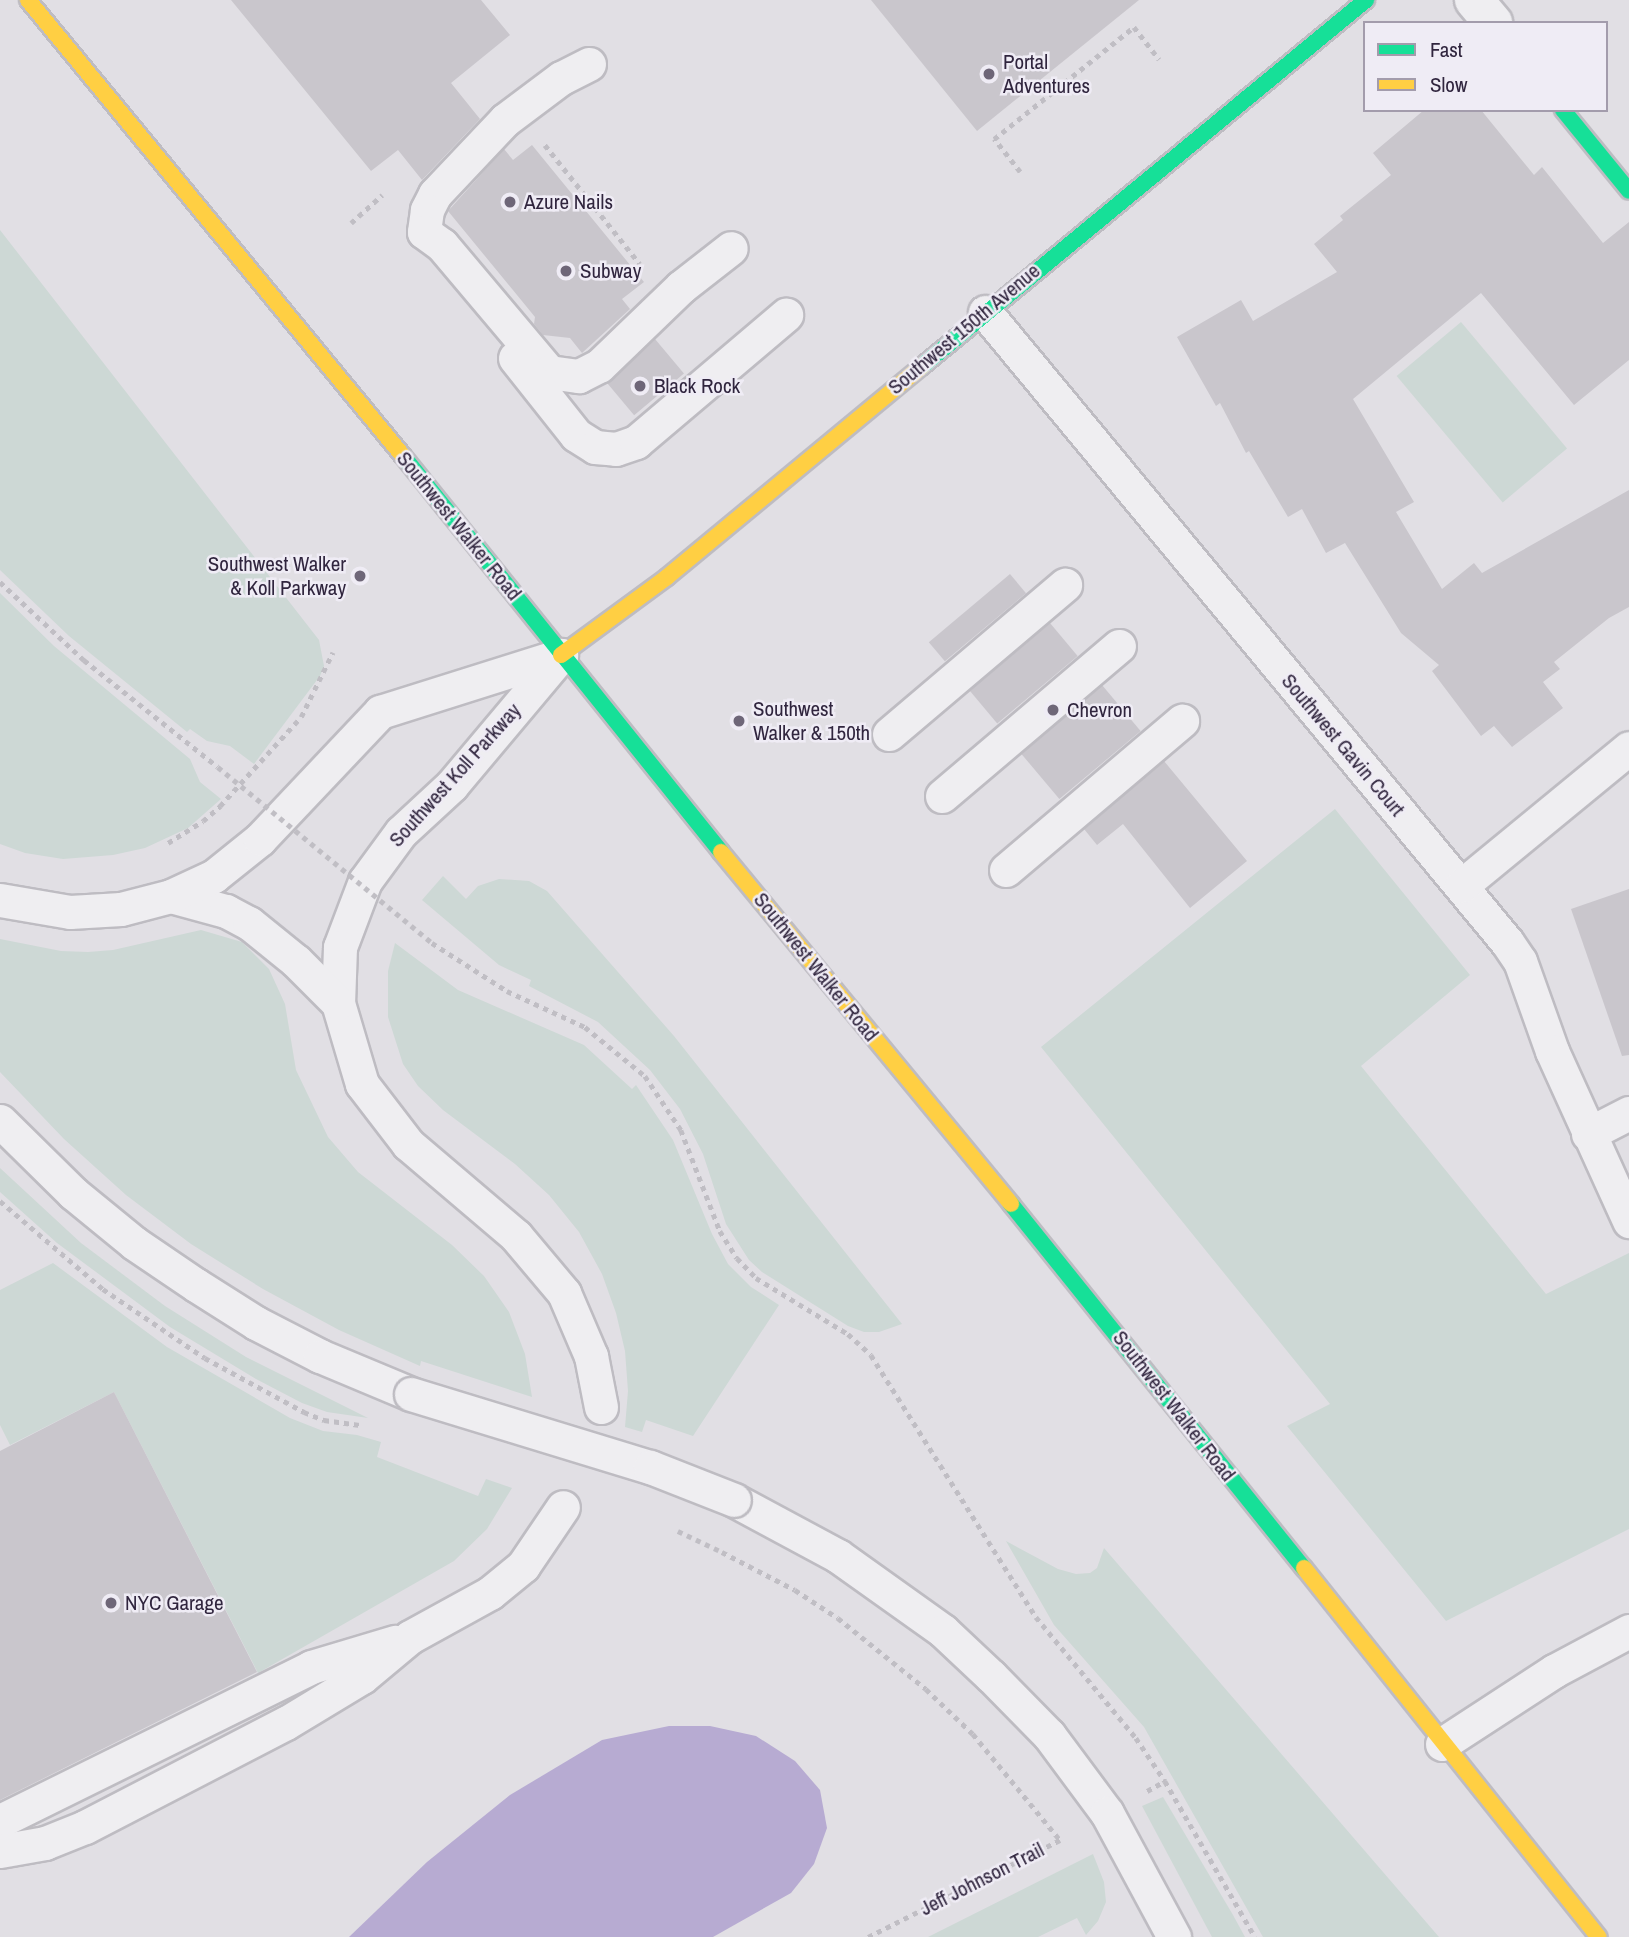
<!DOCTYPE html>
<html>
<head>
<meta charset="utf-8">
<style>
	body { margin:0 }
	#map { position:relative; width:1629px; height:1937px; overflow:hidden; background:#e1dfe4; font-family:"Archivo Narrow",sans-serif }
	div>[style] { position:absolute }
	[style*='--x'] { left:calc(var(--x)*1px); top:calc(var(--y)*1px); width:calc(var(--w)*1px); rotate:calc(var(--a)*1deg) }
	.green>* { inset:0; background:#cdd8d5; transform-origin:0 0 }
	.water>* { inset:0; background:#b7abd2 }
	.building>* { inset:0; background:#c9c6cc; transform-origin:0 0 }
	.path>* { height:4.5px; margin-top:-2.25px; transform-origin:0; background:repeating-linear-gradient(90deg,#c0bec4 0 5px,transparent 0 10px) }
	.roads { filter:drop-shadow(2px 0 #bebcc2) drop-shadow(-2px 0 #bebcc2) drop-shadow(0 2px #bebcc2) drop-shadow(0 -2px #bebcc2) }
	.lane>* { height:33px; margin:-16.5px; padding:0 16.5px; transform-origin:16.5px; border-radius:16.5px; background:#efeef1 }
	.street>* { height:38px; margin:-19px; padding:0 19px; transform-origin:19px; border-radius:19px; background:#efeef1 }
	.fast>* { height:16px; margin:-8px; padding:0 8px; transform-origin:8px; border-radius:8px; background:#16e098 }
	.slow>* { height:16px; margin:-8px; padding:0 8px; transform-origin:8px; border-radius:8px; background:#ffcf43 }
	.path-bridge>* { height:4.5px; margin-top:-2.25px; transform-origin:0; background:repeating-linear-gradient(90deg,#c0bec4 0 5px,transparent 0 10px) }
	.bridges { filter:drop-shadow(2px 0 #bebcc2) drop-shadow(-2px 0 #bebcc2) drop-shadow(0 2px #bebcc2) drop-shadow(0 -2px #bebcc2) }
	.lane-bridge>* { height:33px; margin:-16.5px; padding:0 16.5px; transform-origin:16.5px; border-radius:16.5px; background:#efeef1 }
	.dots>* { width:19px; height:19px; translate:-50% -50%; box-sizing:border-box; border:4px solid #efecf5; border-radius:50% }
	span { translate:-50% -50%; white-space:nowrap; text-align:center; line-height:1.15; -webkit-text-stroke:5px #efecf5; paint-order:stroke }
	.poi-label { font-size:21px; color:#30253e }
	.left { translate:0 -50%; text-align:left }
	.right { translate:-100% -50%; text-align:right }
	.street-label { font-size:21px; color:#30253e }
	.legend { position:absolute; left:1363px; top:21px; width:245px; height:91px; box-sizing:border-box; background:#efecf5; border:2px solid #a39cac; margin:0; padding:9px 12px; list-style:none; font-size:21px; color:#30253e }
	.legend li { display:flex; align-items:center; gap:14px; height:35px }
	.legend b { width:35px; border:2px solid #a39cac }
</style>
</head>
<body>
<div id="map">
	<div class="green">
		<i style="clip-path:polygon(0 230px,319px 640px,324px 666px,320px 676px,254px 764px,230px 746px,207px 741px,190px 729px,187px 732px,69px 636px,0 570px)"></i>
		<i style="left:1461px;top:322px;width:165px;height:84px;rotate:50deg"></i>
		<i style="clip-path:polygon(0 593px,54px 646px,190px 759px,200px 782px,221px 799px,188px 828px,145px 848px,113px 855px,63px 859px,25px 853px,0 844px)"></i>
		<i style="clip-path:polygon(1335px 809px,1470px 975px,1361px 1066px,1546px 1294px,1629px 1253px,1629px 1529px,1446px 1621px,1287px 1426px,1330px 1404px,1041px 1047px)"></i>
		<i style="clip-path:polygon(443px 876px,466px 899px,478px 886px,499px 879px,529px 881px,547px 891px,674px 1036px,902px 1324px,879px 1332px,864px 1332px,848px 1326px,762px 1272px,749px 1260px,726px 1224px,703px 1154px,680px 1109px,650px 1070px,598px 1022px,529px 986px,531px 980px,499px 965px,422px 900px)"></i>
		<i style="clip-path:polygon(201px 930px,242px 942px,269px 969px,285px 1004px,296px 1070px,328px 1137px,358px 1172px,452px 1245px,484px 1276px,509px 1312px,525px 1354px,532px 1397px,421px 1361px,420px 1366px,339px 1330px,263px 1289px,191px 1244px,126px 1195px,64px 1139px,0 1072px,0 939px,61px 951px,88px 952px,113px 950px)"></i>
		<i style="clip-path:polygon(395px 943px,458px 990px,584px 1045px,632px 1089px,636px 1085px,673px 1140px,712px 1234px,728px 1264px,751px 1287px,779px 1305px,693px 1436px,646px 1420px,642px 1432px,625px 1427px,628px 1391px,625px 1351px,616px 1313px,602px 1274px,579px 1232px,549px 1195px,515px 1164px,443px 1110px,418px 1086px,403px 1064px,388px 1017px,388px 971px)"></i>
		<i style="clip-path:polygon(0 1168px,81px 1243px,165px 1306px,246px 1357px,368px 1418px,327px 1412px,302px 1403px,256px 1379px,170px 1327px,57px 1243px,0 1192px)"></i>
		<i style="clip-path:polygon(53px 1263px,167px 1347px,290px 1418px,323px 1431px,357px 1435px,381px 1442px,377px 1457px,478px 1496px,486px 1479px,512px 1488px,487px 1529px,454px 1561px,258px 1673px,114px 1392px,10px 1445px,0 1425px,0 1290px)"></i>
		<i style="clip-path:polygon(1006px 1541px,1058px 1569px,1076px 1574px,1090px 1573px,1097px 1568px,1104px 1548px,1439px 1937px,1263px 1937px,1144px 1727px,1054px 1625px)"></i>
		<i style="clip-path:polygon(1163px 1797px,1233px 1915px,1245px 1937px,1212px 1937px,1142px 1806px)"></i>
		<i style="clip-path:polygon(1093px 1854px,1104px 1882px,1106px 1902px,1098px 1921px,1086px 1935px,1077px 1918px,1038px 1937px,928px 1937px)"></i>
	</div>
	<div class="water">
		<i style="clip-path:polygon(669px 1726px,710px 1726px,756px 1736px,795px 1761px,820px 1790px,827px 1828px,814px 1864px,791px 1893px,713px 1937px,349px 1937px,427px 1862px,510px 1795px,602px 1740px)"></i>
	</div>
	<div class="building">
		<i style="clip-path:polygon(231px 0,481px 0,510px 35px,451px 83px,480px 119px,422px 180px,398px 150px,371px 171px)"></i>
		<i style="clip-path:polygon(871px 0,1139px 0,977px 131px)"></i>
		<i style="clip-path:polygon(1424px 110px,1481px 110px,1534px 175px,1542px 167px,1603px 243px,1629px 222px,1629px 360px,1574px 405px,1481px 293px,1353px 399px,1414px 502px,1396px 512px,1442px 589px,1474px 563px,1482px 573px,1629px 490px,1629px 607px,1609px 618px,1554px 662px,1560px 669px,1543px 682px,1563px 708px,1512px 747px,1494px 726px,1481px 736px,1432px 671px,1439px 665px,1401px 633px,1345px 543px,1326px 553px,1302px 509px,1288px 517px,1249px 451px,1246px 453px,1220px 403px,1216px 406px,1177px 337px,1241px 300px,1253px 321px,1337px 272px,1314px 244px,1343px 220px,1340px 216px,1391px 175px,1373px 153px)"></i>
		<i style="clip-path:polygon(532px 145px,644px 282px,622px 299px,630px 309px,582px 353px,570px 338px,543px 335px,534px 324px,535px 317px,448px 211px,504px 149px,513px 160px)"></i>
		<i style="left:655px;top:339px;width:45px;height:65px;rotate:50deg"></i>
		<i style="left:1010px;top:574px;width:25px;height:106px;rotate:50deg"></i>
		<i style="left:1050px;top:623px;width:43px;height:105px;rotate:50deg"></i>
		<i style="left:1102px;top:685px;width:60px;height:106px;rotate:50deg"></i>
		<i style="clip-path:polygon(1164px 761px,1247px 861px,1190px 908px,1123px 824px,1097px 845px,1084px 829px)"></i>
		<i style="clip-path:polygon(1629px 889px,1629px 1055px,1622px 1056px,1571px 909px)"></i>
		<i style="clip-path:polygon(114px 1392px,257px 1672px,0 1800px,0 1451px)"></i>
	</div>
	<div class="path">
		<i style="--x:545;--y:145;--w:152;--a:51.4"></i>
		<i style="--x:1020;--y:172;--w:42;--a:-128.2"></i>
		<i style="--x:994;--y:139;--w:179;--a:-38.7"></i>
		<i style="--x:1134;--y:27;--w:41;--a:52"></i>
		<i style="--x:351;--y:223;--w:42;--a:-42.1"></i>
		<i style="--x:0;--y:582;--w:115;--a:42.9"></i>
		<i style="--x:84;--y:660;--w:171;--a:38.6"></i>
		<i style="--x:168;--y:843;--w:41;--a:-32.2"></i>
		<i style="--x:203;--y:821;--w:23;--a:-41"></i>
		<i style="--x:220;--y:806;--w:120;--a:-47.7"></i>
		<i style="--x:301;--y:717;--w:72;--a:-63.8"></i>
		<i style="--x:432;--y:943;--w:89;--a:32.6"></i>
		<i style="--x:507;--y:991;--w:86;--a:24.8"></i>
		<i style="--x:585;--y:1027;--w:77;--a:39.2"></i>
		<i style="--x:645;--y:1076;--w:65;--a:56.3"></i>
		<i style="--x:681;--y:1130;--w:108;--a:68.9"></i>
		<i style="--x:720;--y:1231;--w:32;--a:58"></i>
		<i style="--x:737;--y:1258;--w:28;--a:46"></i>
		<i style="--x:756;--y:1278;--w:108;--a:31.3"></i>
		<i style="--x:848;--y:1334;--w:31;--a:42"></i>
		<i style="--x:871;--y:1355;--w:310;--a:57.8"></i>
		<i style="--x:1036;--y:1617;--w:157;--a:50.4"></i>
		<i style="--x:1136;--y:1738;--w:52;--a:56"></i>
		<i style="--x:1165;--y:1781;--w:180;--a:60"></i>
		<i style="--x:0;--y:1201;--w:135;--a:40.5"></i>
		<i style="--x:103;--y:1289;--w:123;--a:34.1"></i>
		<i style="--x:205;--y:1358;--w:113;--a:28.6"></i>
		<i style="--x:304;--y:1412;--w:22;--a:22"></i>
		<i style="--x:324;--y:1420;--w:36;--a:8"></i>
		<i style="--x:722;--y:1552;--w:82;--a:27.5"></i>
		<i style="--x:795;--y:1590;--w:51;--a:33.1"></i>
		<i style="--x:838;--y:1618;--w:113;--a:38.9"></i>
		<i style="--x:926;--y:1689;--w:65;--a:43.8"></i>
		<i style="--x:973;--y:1734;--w:137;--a:50.6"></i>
		<i style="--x:1147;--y:1791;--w:21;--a:-29"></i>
		<i style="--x:868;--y:1937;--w:215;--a:-26.8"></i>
	</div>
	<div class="roads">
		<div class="lane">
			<i style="--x:589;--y:64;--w:31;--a:153"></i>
			<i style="--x:561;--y:78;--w:70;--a:143.1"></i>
			<i style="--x:505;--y:120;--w:102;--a:133.4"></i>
			<i style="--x:435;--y:194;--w:18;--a:117"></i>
			<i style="--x:427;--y:210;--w:22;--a:98"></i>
			<i style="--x:424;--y:232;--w:22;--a:36"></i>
			<i style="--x:442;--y:245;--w:166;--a:49.9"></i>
			<i style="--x:549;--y:372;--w:30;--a:8"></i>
			<i style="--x:579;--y:376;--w:22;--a:-27"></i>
			<i style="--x:599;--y:366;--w:114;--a:-43.9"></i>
			<i style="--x:681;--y:287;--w:63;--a:-38"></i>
			<i style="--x:985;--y:312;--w:818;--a:50.36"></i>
			<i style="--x:1507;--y:942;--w:23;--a:56"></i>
			<i style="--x:1520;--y:961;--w:96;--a:70.4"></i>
			<i style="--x:1552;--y:1051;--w:187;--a:65.6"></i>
			<i style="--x:515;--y:358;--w:98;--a:51.6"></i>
			<i style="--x:576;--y:435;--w:22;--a:32"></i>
			<i style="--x:595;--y:447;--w:21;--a:5"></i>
			<i style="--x:616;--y:449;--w:21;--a:-19"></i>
			<i style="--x:636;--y:442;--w:197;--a:-40.3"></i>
			<i style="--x:561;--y:655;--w:170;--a:130"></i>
			<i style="--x:452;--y:785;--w:69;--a:137.3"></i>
			<i style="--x:401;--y:832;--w:61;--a:126.3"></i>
			<i style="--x:365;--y:881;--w:71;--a:110.7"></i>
			<i style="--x:340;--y:947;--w:56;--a:92"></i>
			<i style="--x:338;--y:1003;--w:84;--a:73.5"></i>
			<i style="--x:362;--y:1084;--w:76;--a:52.5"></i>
			<i style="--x:408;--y:1144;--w:142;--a:40.4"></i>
			<i style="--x:516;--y:1236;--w:75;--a:49.9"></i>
			<i style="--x:564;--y:1293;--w:69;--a:66.8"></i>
			<i style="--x:591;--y:1356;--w:52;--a:78.9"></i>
			<i style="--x:889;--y:734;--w:231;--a:-40.3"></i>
			<i style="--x:942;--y:796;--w:232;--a:-40.3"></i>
			<i style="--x:1006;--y:870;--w:231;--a:-40.3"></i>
			<i style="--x:1461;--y:886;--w:217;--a:-39.4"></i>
			<i style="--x:171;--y:896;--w:57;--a:15.3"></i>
			<i style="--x:226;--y:911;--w:26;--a:28"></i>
			<i style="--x:249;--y:923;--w:60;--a:39"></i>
			<i style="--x:296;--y:961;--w:59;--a:45"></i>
			<i style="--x:0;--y:900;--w:71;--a:9.7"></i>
			<i style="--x:70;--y:912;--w:51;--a:-3.4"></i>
			<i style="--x:121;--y:909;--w:52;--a:-14.6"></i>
			<i style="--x:171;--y:896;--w:47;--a:-24.9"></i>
			<i style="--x:214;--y:876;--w:59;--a:-38.8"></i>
			<i style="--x:260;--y:839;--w:175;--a:-46.6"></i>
			<i style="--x:380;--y:712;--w:190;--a:-17.5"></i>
			<i style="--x:0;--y:1121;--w:103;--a:44.6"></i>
			<i style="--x:73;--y:1193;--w:79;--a:39.3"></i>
			<i style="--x:134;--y:1243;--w:75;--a:34.1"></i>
			<i style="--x:196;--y:1285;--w:71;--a:32.3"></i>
			<i style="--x:256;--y:1323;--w:72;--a:27.3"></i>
			<i style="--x:320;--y:1356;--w:99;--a:22.7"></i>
			<i style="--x:1588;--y:1134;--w:46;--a:-27.1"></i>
			<i style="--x:734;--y:1500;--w:118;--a:28.3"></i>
			<i style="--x:838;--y:1556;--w:129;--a:35.5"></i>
			<i style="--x:943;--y:1631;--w:66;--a:43.2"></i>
			<i style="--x:991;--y:1676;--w:83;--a:45.5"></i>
			<i style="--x:1049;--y:1735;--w:97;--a:53.4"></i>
			<i style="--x:1107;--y:1813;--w:141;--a:61.6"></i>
			<i style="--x:1442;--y:1744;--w:134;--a:-33.1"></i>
			<i style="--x:1554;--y:1671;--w:85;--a:-28.1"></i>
			<i style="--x:0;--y:1821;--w:347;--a:-26.3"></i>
			<i style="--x:311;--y:1667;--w:88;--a:-16.6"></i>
			<i style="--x:0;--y:1851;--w:46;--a:-10.1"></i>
			<i style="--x:45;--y:1843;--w:43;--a:-21.8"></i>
			<i style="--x:85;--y:1827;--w:226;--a:-27.4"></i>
			<i style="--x:286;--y:1723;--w:89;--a:-31.2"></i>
			<i style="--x:362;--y:1677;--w:62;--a:-39.8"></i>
			<i style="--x:410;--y:1637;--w:91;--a:-28.8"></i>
			<i style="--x:490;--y:1593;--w:43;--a:-39.3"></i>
			<i style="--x:523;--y:1566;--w:71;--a:-55.9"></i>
		</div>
		<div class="street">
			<i style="--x:1474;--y:0;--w:30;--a:50"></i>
		</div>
		<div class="fast">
			<i style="--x:1563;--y:110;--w:104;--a:50.8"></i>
			<i style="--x:921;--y:367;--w:577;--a:-39.51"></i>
			<i style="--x:403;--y:456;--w:508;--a:51.23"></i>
			<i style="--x:1011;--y:1204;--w:467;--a:51.2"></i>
		</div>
		<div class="slow">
			<i style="--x:28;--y:0;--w:590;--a:50.57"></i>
			<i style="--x:561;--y:655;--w:132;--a:-36.3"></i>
			<i style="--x:667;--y:577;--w:330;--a:-39.6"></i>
			<i style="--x:721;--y:852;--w:456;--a:50.5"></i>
			<i style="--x:1304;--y:1568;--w:472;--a:51.4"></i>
		</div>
	</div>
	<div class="path-bridge">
		<i style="--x:218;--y:767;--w:277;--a:39.4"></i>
		<i style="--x:678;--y:1531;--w:49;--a:25.5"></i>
	</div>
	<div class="bridges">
		<div class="lane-bridge">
			<i style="--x:411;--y:1394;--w:250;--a:17"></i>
			<i style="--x:650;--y:1467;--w:90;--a:21.4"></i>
		</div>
	</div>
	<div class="dots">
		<i style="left:989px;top:74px;background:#6e6678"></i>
		<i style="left:510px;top:202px;background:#6e6678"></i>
		<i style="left:566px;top:271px;background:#6e6678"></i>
		<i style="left:640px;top:386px;background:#6e6678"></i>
		<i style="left:360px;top:576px;background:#6e6678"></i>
		<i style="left:1053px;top:710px;background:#6e6678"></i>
		<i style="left:739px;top:721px;background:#6e6678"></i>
		<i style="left:111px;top:1603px;background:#6e6678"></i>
	</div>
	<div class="poi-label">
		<span class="left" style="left:1003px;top:74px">Portal<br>Adventures</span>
		<span class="left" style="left:524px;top:202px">Azure Nails</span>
		<span class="left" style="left:580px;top:271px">Subway</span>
		<span class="left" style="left:654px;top:386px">Black Rock</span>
		<span class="right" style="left:346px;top:576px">Southwest Walker<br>&amp; Koll Parkway</span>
		<span class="left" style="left:753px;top:721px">Southwest<br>Walker &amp; 150th</span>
		<span class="left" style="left:1067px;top:710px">Chevron</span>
		<span class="left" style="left:125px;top:1603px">NYC Garage</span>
	</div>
	<div class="street-label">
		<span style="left:964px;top:329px;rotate:-40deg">Southwest 150th Avenue</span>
		<span style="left:459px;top:526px;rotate:51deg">Southwest Walker Road</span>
		<span style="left:1343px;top:745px;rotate:50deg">Southwest Gavin Court</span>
		<span style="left:455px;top:775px;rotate:-48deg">Southwest Koll Parkway</span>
		<span style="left:816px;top:967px;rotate:51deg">Southwest Walker Road</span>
		<span style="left:1174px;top:1406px;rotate:52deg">Southwest Walker Road</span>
		<span style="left:982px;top:1879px;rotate:-27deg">Jeff Johnson Trail</span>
	</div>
	<ul class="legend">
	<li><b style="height:9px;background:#16e098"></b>Fast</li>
	<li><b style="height:9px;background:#ffcf43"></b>Slow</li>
	</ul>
</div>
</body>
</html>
